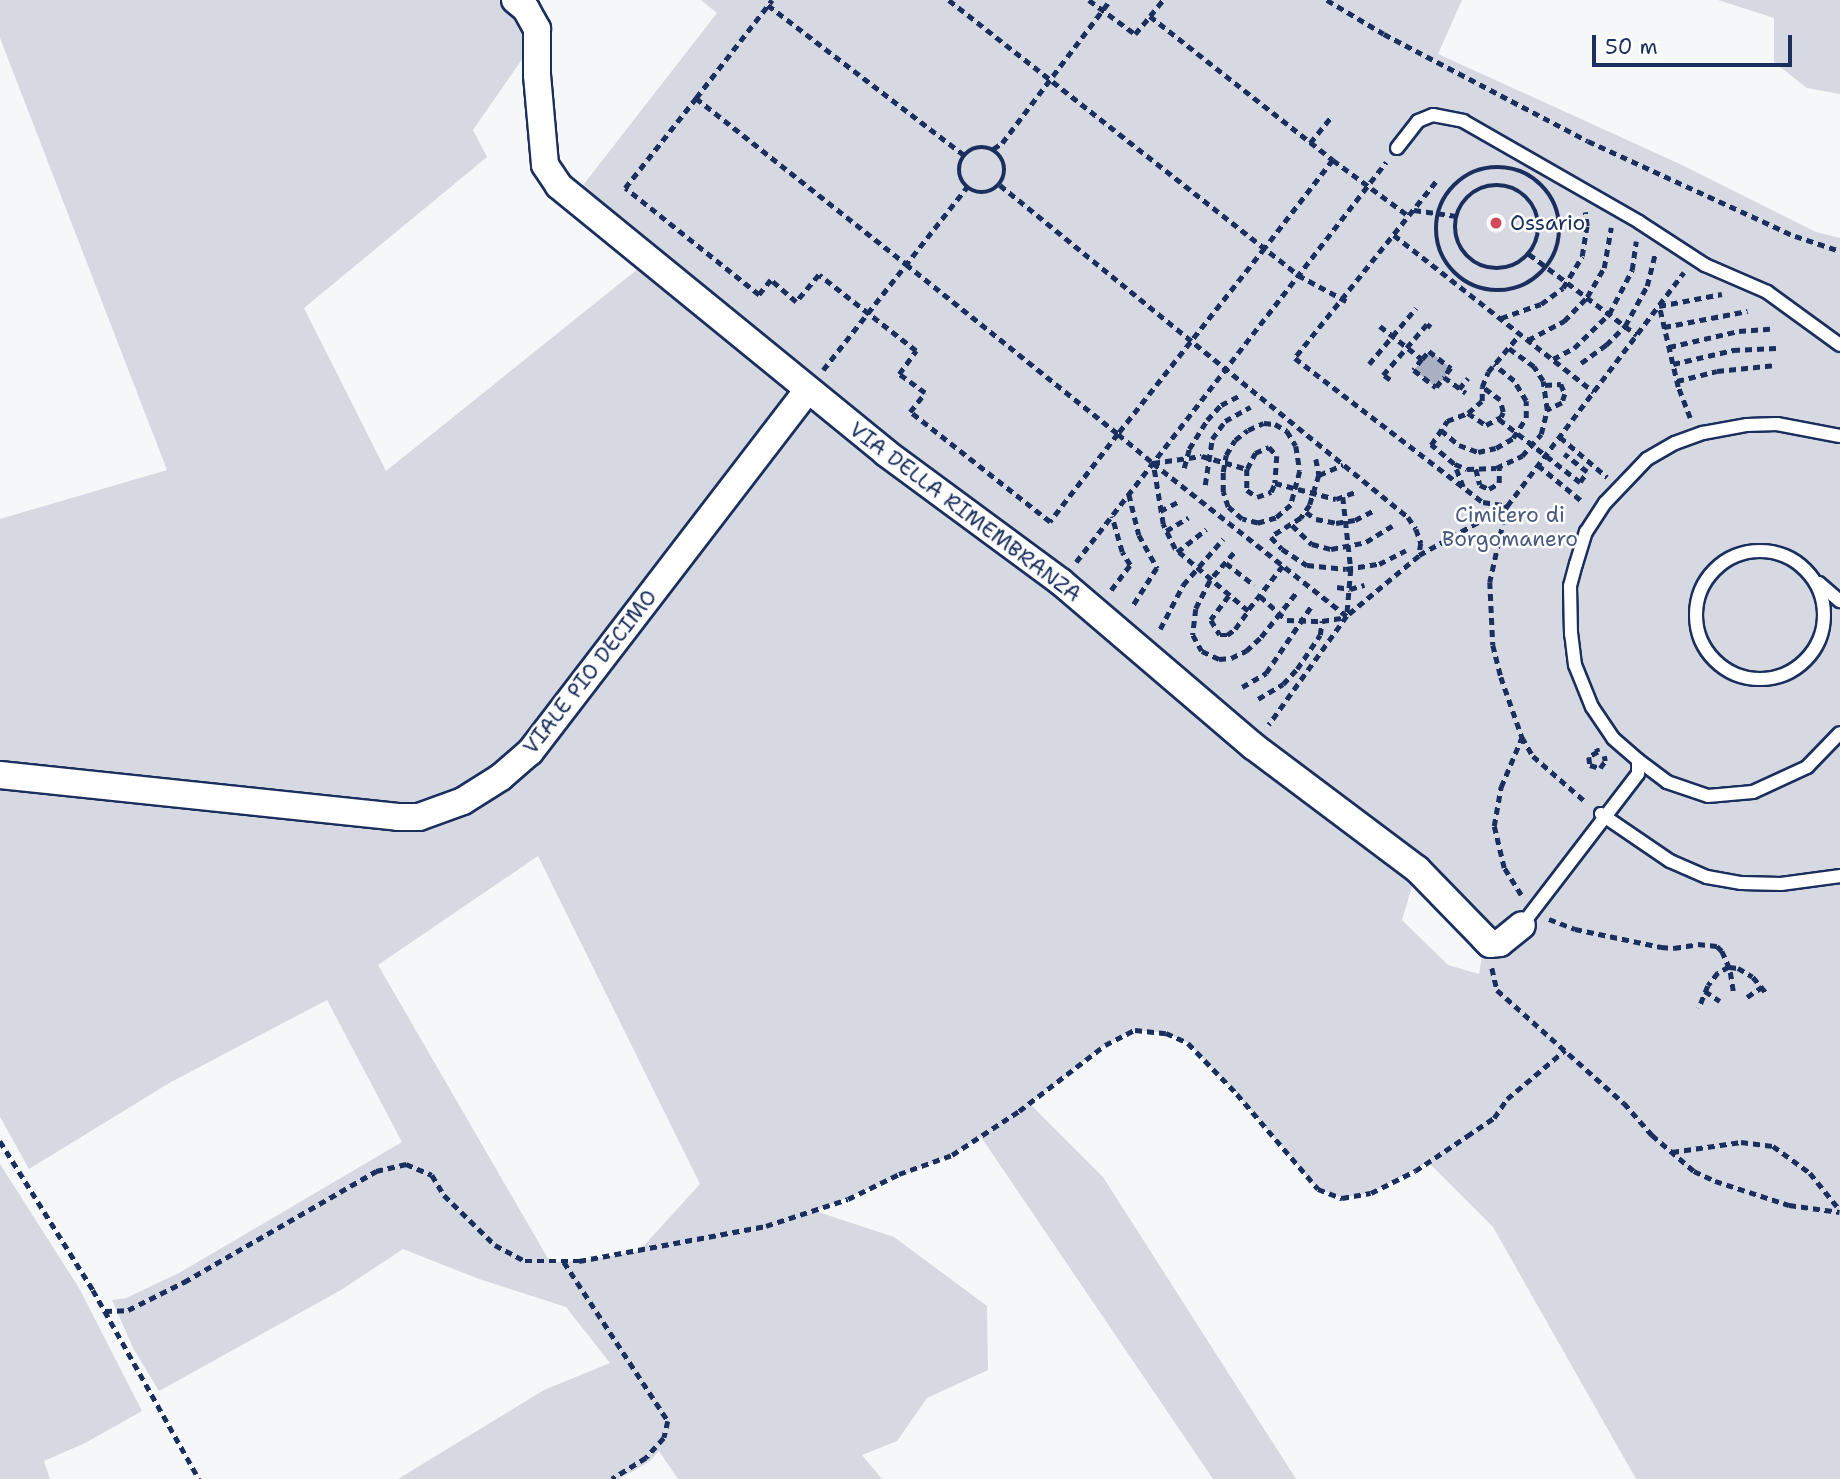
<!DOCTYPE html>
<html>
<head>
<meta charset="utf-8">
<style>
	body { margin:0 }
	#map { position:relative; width:1840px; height:1479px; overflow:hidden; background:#f6f7f9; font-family:"Shantell Sans",sans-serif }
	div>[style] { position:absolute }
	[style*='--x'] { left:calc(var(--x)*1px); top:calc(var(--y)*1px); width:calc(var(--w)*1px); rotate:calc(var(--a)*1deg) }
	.green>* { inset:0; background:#d6d9e2 }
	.water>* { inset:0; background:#a9b0c1; transform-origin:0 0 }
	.path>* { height:4.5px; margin-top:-2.25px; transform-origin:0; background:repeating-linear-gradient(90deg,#1b2f5e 0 7px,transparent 0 12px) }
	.path>.ring { margin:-2.25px; padding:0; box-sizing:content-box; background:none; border:4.5px solid #1b2f5e; border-radius:50% }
	.roads { filter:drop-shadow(2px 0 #1b2f5e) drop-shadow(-2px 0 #1b2f5e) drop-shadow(0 2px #1b2f5e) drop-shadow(0 -2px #1b2f5e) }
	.lane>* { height:12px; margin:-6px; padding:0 6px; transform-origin:6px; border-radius:6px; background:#fff }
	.lane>.ring { margin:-6px; padding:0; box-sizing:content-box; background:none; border:12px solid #fff; border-radius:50% }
	.street>* { height:26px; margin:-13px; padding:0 13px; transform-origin:13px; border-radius:13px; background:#fff }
	.dots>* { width:19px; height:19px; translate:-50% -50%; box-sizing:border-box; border:4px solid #fff; border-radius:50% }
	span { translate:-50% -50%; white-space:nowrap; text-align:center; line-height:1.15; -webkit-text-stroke:5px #fff; paint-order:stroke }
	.poi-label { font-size:21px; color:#1b2f5e }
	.left { translate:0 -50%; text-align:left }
	.street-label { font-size:21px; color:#1b2f5e }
	.park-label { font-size:21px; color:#4a5a7f }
	.scale { position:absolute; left:1592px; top:35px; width:200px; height:32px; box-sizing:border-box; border:4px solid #1b2f5e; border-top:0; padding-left:9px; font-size:21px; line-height:24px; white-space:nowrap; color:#1b2f5e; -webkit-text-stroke:5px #fff; paint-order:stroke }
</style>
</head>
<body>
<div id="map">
	<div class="green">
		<i style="clip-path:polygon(evenodd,0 0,515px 0,537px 29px,523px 58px,473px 130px,487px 157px,304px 308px,386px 471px,649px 260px,573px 198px,717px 13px,701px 0,1462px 0,1438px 54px,1682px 165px,1816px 232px,1840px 238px,1840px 1479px,1636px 1479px,1493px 1227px,1428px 1162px,1371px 1193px,1342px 1198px,1318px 1189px,1237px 1094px,1188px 1043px,1166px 1033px,1135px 1030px,1105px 1045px,1030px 1104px,1103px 1177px,1296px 1479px,1213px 1479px,981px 1137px,952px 1155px,815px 1211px,894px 1237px,987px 1306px,988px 1370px,927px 1398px,897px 1441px,862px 1455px,882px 1479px,678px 1479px,659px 1451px,649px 1462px,619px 1479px,398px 1479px,544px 1390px,610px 1363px,566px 1307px,479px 1279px,403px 1249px,341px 1290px,159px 1391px,133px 1348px,112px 1300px,126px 1298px,179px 1273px,402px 1142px,327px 1000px,171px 1082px,29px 1169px,0 1117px,0 519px,167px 470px,0 38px,0 0,538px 856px,700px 1184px,639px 1251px,579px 1261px,550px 1262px,378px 965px,538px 856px,0 0,1417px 870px,1485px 939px,1479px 974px,1448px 965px,1402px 920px,1417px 870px)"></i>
		<i style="clip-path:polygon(1718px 0,1840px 0,1840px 94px,1807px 88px,1774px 62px,1774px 18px)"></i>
		<i style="clip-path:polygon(0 1164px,79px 1288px,142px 1411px,85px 1443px,44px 1461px,50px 1479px,0 1479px)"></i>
	</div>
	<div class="water">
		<i style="left:1429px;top:351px;width:28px;height:24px;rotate:38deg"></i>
	</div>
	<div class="path">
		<i style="--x:949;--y:0;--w:444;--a:38.2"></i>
		<i style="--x:1298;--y:275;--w:59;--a:28.3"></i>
		<i style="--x:1089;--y:0;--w:57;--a:36.5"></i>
		<i style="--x:1135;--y:34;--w:23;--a:-50"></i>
		<i style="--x:1150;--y:16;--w:233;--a:38.2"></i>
		<i style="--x:1333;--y:160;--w:94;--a:36.4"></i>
		<i style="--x:1327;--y:0;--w:66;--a:30.8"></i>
		<i style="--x:1384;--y:34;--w:230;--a:27.7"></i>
		<i style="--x:1588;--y:141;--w:228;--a:24.7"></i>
		<i style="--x:1795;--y:236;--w:47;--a:18.4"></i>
		<i style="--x:768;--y:5;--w:247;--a:37.4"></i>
		<i style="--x:1150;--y:16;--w:21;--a:-51"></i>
		<i style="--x:696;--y:98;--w:124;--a:-52.2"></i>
		<i style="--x:1310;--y:143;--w:33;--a:-51"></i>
		<i class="ring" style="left:959px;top:147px;width:41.5px;height:41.5px"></i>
		<i style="--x:993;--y:149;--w:11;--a:-34"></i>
		<i style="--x:1002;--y:143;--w:179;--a:-52.9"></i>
		<i style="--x:1333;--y:160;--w:111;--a:127.7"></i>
		<i style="--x:1265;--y:248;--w:237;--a:128.3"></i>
		<i style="--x:1118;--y:434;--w:111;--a:127.7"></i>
		<i style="--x:1050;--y:522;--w:178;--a:-141.8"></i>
		<i style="--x:910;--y:412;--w:24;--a:-52"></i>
		<i style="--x:925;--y:393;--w:32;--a:-144"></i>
		<i style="--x:899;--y:374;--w:29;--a:-54"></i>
		<i style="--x:916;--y:351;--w:123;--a:-141.9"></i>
		<i style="--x:819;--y:275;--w:35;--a:130"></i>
		<i style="--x:796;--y:302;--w:33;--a:-139"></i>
		<i style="--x:771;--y:280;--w:19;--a:129"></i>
		<i style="--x:759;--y:295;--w:171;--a:-141.4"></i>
		<i style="--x:625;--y:188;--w:115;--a:-51.7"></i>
		<i style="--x:696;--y:98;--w:268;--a:38.3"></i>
		<i style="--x:906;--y:264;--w:272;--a:38.7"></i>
		<i style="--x:1118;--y:434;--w:45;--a:39.6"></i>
		<i style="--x:1153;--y:463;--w:247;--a:38.3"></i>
		<i class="ring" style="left:1436px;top:167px;width:119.5px;height:119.5px"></i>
		<i style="--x:1436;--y:182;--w:226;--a:128.7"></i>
		<i style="--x:1295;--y:358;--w:237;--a:37.5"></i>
		<i style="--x:1483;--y:502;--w:24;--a:9"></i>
		<i style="--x:1507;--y:506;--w:78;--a:102.6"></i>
		<i style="--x:1490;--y:582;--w:63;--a:87.3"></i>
		<i style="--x:1493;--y:645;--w:33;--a:76"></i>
		<i style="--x:1501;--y:677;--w:64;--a:70.7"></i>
		<i style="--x:1522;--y:737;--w:22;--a:60"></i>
		<i style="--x:1533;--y:756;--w:70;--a:41"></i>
		<i style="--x:1000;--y:185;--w:526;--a:39.14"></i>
		<i style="--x:1408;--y:517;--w:14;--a:56"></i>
		<i style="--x:1416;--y:529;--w:15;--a:70"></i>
		<i style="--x:1421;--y:543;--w:13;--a:99"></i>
		<i style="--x:1419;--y:556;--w:94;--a:140.2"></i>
		<i style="--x:1347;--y:616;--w:134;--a:125.6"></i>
		<i class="ring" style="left:1455px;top:185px;width:79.5px;height:79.5px"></i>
		<i style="--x:1414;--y:210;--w:43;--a:7.9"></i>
		<i style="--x:1394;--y:235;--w:254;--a:38.1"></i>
		<i style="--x:1529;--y:254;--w:135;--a:36.9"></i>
		<i style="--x:1501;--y:318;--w:42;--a:-19.3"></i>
		<i style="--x:1541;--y:304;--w:27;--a:-36"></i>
		<i style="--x:1563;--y:288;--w:37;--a:-59"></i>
		<i style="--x:1582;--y:256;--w:30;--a:-81"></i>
		<i style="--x:1587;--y:226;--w:14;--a:-98"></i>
		<i style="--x:1380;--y:326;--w:53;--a:38.2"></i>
		<i style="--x:1422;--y:359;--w:11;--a:-49"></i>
		<i style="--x:1429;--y:351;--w:28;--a:38"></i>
		<i style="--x:1451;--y:368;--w:11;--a:128"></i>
		<i style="--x:1444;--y:377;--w:27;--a:36"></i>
		<i style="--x:1664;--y:327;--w:85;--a:-10.9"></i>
		<i style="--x:1528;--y:340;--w:41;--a:-27.8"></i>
		<i style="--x:1564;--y:321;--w:33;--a:-46"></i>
		<i style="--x:1587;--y:297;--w:34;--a:-60"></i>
		<i style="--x:1604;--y:268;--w:41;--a:-80.1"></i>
		<i style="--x:1669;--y:347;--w:72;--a:-12.9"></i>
		<i style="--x:1739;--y:331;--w:31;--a:-4"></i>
		<i style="--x:1422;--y:359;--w:14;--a:126"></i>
		<i style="--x:1414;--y:370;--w:28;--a:38"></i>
		<i style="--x:1436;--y:387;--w:13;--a:-51"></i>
		<i style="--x:1553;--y:359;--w:24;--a:-28"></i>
		<i style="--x:1574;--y:348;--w:49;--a:-44.2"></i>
		<i style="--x:1609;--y:314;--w:50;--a:-62.4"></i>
		<i style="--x:1632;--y:270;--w:29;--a:-82"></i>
		<i style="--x:1581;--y:363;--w:31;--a:-36"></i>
		<i style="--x:1606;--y:345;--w:27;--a:-45"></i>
		<i style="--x:1625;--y:326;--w:46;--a:-61.2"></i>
		<i style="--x:1647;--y:286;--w:32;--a:-76"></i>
		<i style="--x:1369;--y:364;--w:73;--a:-50"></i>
		<i style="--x:1673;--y:364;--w:62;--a:-13.1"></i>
		<i style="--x:1733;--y:350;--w:43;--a:-2.7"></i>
		<i style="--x:823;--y:370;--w:233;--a:-51.8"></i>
		<i style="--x:1390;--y:380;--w:9;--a:-144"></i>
		<i style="--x:1383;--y:375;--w:67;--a:-49.2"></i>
		<i style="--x:1427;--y:324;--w:5;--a:37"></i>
		<i style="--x:1677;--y:381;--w:41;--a:-14"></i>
		<i style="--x:1717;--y:371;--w:59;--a:-5.8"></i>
		<i style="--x:1545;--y:385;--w:16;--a:-4"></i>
		<i style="--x:1561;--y:384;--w:11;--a:68"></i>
		<i style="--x:1565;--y:394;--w:9;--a:108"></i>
		<i style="--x:1562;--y:403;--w:17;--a:155"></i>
		<i style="--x:1459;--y:389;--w:14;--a:-51"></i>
		<i style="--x:1468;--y:413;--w:18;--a:-41"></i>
		<i style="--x:1482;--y:401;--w:14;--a:-90"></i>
		<i style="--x:1690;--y:418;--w:33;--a:-111"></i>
		<i style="--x:1678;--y:387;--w:83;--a:-103.2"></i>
		<i style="--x:1659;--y:306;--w:64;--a:-10.8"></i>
		<i style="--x:1499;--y:419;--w:103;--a:37.9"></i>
		<i style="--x:1580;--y:482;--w:12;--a:-55"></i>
		<i style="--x:1587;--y:472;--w:29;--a:-142"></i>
		<i style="--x:1264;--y:423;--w:11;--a:5"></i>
		<i style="--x:1275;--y:424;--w:14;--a:30"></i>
		<i style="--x:1287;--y:431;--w:17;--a:59"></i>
		<i style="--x:1296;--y:446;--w:25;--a:81"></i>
		<i style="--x:1300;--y:471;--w:35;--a:105"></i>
		<i style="--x:1291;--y:505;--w:20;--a:139"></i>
		<i style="--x:1276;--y:518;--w:19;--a:164"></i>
		<i style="--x:1258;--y:523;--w:16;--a:-166"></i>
		<i style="--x:1242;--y:519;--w:18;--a:-139"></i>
		<i style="--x:1228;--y:507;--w:16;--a:-108"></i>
		<i style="--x:1223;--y:492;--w:20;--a:-90"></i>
		<i style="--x:1223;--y:472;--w:17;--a:-80"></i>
		<i style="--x:1226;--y:455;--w:17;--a:-59"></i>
		<i style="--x:1235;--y:440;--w:16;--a:-38"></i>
		<i style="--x:1248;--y:430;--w:17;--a:-24"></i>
		<i style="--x:1441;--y:430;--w:23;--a:40"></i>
		<i style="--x:1459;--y:445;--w:20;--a:20"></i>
		<i style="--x:1478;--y:452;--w:18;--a:-13"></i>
		<i style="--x:1496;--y:448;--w:20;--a:-30"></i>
		<i style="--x:1513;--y:438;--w:24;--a:-57"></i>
		<i style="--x:1526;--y:418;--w:17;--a:-90"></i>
		<i style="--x:1526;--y:401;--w:23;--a:-121"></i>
		<i style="--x:1514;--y:381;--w:26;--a:-141"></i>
		<i style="--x:1560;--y:437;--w:62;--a:40.4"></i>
		<i style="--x:1316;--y:459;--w:16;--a:79"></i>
		<i style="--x:1319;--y:475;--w:31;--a:107"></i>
		<i style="--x:1310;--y:505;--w:16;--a:125"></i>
		<i style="--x:1301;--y:518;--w:36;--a:148"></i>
		<i style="--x:1271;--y:537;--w:16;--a:47"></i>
		<i style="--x:1282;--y:549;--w:30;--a:33"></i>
		<i style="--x:1307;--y:565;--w:39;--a:6"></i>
		<i style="--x:1346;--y:569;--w:33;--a:-9"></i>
		<i style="--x:1379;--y:564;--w:30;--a:-27"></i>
		<i style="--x:1455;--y:464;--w:13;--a:23"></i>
		<i style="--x:1467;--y:469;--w:29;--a:-2"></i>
		<i style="--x:1496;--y:468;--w:29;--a:-25"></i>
		<i style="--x:1522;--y:456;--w:29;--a:-49"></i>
		<i style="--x:1541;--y:434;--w:25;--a:-76"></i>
		<i style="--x:1547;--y:410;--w:29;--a:-98"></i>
		<i style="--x:1543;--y:381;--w:17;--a:-123"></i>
		<i style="--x:1534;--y:367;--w:32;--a:-144"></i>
		<i style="--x:1538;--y:465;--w:58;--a:39.4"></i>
		<i style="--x:1184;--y:468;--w:20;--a:-75"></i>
		<i style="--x:1189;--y:449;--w:34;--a:-58"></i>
		<i style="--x:1207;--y:420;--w:21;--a:-47"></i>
		<i style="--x:1221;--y:405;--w:20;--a:-27"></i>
		<i style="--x:1247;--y:469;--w:18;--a:-63"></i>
		<i style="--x:1255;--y:453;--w:15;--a:-23"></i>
		<i style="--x:1269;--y:447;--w:12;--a:48"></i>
		<i style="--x:1277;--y:456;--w:27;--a:94"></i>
		<i style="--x:1476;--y:469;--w:16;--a:76"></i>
		<i style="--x:1480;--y:485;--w:10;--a:24"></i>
		<i style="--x:1489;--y:489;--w:12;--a:-31"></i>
		<i style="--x:1499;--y:483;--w:16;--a:-90"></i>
		<i style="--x:1319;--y:475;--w:26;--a:-23"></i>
		<i style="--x:1205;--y:485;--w:47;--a:-81.3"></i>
		<i style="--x:1212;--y:439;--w:22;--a:-54"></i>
		<i style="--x:1225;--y:421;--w:29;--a:-29"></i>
		<i style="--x:1463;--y:487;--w:25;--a:-111"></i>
		<i style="--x:1454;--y:464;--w:30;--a:-140"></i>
		<i style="--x:1431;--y:445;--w:29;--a:-56"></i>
		<i style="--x:1447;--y:421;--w:22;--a:-21"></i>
		<i style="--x:1468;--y:413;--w:22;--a:34"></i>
		<i style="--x:1486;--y:425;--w:17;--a:-28"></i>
		<i style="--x:1501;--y:417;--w:5;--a:-68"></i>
		<i style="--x:1503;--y:412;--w:12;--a:-104"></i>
		<i style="--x:1500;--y:400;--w:22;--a:-144"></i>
		<i style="--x:1482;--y:387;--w:16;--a:-68"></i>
		<i style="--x:1488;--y:372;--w:50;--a:-49.9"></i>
		<i style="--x:1129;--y:494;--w:42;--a:76.3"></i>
		<i style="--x:1139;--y:535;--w:38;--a:61"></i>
		<i style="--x:1157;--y:568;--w:45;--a:122.3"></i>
		<i style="--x:1343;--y:497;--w:72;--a:83.7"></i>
		<i style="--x:1351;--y:569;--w:47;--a:94.9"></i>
		<i style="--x:1160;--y:511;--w:20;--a:-27"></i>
		<i style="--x:1306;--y:512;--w:12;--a:35"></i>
		<i style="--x:1316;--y:519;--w:20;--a:11"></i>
		<i style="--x:1336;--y:523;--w:19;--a:-9"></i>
		<i style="--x:1355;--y:520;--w:22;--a:-27"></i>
		<i style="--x:1292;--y:525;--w:28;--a:44"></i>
		<i style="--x:1312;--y:544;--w:20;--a:15"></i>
		<i style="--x:1331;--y:549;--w:36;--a:-11"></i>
		<i style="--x:1366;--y:542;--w:31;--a:-32"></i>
		<i style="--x:1166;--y:531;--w:26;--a:-31"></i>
		<i style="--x:1177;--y:552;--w:37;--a:-38"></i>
		<i style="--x:1234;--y:553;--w:37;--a:131"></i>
		<i style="--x:1210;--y:581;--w:31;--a:117"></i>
		<i style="--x:1196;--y:609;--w:26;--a:97"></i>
		<i style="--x:1193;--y:635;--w:18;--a:61"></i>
		<i style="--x:1202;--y:651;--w:19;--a:25"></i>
		<i style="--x:1219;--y:659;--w:12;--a:-5"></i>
		<i style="--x:1231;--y:658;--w:17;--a:-25"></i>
		<i style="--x:1246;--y:651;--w:21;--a:-43"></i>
		<i style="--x:1261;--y:637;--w:56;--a:-51.5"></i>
		<i style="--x:1419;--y:555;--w:101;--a:-29.1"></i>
		<i style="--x:1507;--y:506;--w:293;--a:-52.9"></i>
		<i style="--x:1076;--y:562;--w:506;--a:-52.22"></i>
		<i style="--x:1226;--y:563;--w:36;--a:38"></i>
		<i style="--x:1283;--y:566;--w:57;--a:127.9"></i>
		<i style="--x:1248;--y:611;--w:96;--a:-139.7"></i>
		<i style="--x:1175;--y:549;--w:28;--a:-116"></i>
		<i style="--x:1163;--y:524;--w:62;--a:-99.3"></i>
		<i style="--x:1153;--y:463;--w:49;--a:-8.1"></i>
		<i style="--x:1202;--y:456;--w:47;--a:16.1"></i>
		<i style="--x:1247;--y:469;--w:21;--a:90"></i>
		<i style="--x:1247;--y:490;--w:12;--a:35"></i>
		<i style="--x:1257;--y:497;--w:15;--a:-20"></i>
		<i style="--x:1271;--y:492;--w:10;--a:-66"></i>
		<i style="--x:1275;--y:483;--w:63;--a:14.7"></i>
		<i style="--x:1336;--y:499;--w:23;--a:-20"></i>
		<i style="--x:1337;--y:587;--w:13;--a:9"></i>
		<i style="--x:1350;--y:589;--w:15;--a:-16"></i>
		<i style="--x:1111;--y:590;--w:31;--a:-53"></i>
		<i style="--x:1130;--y:565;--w:15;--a:-122"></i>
		<i style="--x:1122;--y:552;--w:37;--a:-106"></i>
		<i style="--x:1229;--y:596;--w:30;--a:127"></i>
		<i style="--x:1211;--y:620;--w:17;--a:59"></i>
		<i style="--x:1220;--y:635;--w:7;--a:0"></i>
		<i style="--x:1227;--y:635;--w:10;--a:-37"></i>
		<i style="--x:1235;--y:629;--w:22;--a:-54"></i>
		<i style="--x:1260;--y:596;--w:36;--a:42"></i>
		<i style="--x:1287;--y:620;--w:35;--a:2"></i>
		<i style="--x:1160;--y:629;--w:50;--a:-62.4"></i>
		<i style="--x:1183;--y:585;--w:61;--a:-49"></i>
		<i style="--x:1242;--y:687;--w:28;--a:-30"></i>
		<i style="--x:1266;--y:673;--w:82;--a:-55.9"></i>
		<i style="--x:1258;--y:699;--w:29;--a:-31"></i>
		<i style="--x:1283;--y:684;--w:21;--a:-47"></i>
		<i style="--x:1297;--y:669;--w:41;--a:-55.9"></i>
		<i style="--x:1320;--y:635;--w:14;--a:-82"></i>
		<i style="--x:1322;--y:621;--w:24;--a:-9"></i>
		<i style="--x:1597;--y:748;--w:4;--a:76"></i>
		<i style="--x:1598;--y:752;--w:10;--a:151"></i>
		<i style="--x:1589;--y:757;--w:8;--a:83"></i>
		<i style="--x:1590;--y:765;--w:10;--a:17"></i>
		<i style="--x:1600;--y:768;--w:9;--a:-54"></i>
		<i style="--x:1605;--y:761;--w:5;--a:-101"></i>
		<i style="--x:1521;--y:895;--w:32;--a:-122"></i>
		<i style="--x:1504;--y:868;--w:43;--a:-103.4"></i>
		<i style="--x:1494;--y:826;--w:40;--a:-80"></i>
		<i style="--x:1501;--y:787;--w:54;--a:-67.2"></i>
		<i style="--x:1549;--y:919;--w:28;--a:21"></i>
		<i style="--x:1575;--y:929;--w:88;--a:11.8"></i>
		<i style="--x:1661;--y:947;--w:13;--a:4"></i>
		<i style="--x:1674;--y:948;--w:24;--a:-9"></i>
		<i style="--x:1698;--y:944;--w:19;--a:6"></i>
		<i style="--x:1717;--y:946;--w:7;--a:45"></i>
		<i style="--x:1722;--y:951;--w:17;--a:66"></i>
		<i style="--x:1729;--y:967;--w:13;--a:151"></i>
		<i style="--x:1718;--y:973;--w:16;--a:128"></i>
		<i style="--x:1708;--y:986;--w:24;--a:112"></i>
		<i style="--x:1492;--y:968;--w:23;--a:77"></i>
		<i style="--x:1497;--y:990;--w:170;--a:41.7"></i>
		<i style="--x:1624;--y:1103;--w:43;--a:48.8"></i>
		<i style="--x:1652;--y:1135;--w:55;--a:40.6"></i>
		<i style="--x:1694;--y:1171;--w:23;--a:25"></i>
		<i style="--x:1715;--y:1181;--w:78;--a:18"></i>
		<i style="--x:1789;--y:1205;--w:51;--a:7.8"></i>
		<i style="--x:1705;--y:991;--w:18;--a:34"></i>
		<i style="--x:1733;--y:991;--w:24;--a:-99"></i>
		<i style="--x:1729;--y:967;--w:9;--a:6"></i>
		<i style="--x:1738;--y:968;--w:17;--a:31"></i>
		<i style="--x:1753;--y:977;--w:23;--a:50"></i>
		<i style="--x:1747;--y:997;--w:18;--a:-34"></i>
		<i style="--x:0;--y:1141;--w:176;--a:58"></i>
		<i style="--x:93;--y:1290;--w:217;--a:60.7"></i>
		<i style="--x:1672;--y:1152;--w:70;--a:-8.2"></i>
		<i style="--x:1741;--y:1142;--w:32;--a:7"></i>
		<i style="--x:1773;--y:1146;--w:46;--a:36.1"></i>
		<i style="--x:1810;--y:1173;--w:48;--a:51"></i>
		<i style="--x:564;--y:1262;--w:190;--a:56.8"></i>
		<i style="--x:668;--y:1421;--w:17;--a:103"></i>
		<i style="--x:664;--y:1438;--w:27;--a:132"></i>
		<i style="--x:646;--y:1458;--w:40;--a:148"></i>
		<i style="--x:105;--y:1311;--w:23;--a:-2"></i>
		<i style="--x:128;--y:1310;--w:63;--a:-26.6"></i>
		<i style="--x:184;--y:1282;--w:222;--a:-30"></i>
		<i style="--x:376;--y:1171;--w:31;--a:-13"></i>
		<i style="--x:406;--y:1164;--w:28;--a:23"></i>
		<i style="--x:432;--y:1175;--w:23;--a:59"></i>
		<i style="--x:444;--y:1195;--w:71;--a:44.4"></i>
		<i style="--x:495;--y:1245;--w:34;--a:28"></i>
		<i style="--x:525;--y:1261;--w:54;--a:0"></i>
		<i style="--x:579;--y:1261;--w:190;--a:-10.6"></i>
		<i style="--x:766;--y:1226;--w:86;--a:-18.2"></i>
		<i style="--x:848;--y:1199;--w:57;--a:-26.1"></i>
		<i style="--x:899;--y:1174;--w:56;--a:-19.7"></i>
		<i style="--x:952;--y:1155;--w:80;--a:-33.3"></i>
		<i style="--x:1019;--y:1111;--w:108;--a:-37.5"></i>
		<i style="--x:1105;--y:1045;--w:34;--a:-27"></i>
		<i style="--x:1135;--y:1030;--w:31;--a:6"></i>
		<i style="--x:1166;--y:1033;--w:24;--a:24"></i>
		<i style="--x:1188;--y:1043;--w:71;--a:46.1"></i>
		<i style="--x:1237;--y:1094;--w:125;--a:49.5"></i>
		<i style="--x:1318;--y:1189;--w:26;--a:21"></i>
		<i style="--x:1342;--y:1198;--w:29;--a:-10"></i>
		<i style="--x:1371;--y:1193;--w:49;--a:-26.6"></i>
		<i style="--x:1415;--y:1171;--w:63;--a:-33.9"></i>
		<i style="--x:1467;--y:1136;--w:32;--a:-34"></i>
		<i style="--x:1494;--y:1118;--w:23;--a:-56"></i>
		<i style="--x:1507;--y:1099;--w:76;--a:-40.2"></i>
	</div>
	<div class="roads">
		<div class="lane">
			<i style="--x:1397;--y:148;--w:34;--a:-52"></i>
			<i style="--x:1418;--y:121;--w:16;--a:-22"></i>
			<i style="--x:1433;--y:115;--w:31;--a:11"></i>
			<i style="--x:1463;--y:121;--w:203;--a:29.8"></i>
			<i style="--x:1639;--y:222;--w:79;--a:33.1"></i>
			<i style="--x:1705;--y:265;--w:68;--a:23.5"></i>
			<i style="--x:1767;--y:292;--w:90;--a:36"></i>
			<i class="ring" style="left:1696px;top:551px;width:116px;height:116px"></i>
			<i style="--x:1819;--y:583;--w:28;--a:41"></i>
			<i style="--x:1638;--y:760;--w:36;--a:37"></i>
			<i style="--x:1667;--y:782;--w:43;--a:18.9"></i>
			<i style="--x:1708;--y:796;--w:45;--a:-5.1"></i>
			<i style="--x:1753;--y:792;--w:60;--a:-24.8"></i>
			<i style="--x:1807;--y:767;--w:47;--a:-45.9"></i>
			<i style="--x:1601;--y:814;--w:83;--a:34.3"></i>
			<i style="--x:1670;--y:861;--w:40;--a:23.4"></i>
			<i style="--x:1707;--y:877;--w:35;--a:10"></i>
			<i style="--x:1741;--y:883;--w:40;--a:1.4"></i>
			<i style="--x:1781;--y:884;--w:60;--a:-7.7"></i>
			<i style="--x:1522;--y:925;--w:190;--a:-52.5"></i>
			<i style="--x:1638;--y:774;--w:14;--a:-90"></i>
			<i style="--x:1638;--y:760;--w:33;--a:-139"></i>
			<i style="--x:1613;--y:738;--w:37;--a:-124"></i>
			<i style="--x:1592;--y:707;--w:45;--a:-112"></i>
			<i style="--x:1575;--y:665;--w:31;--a:-97"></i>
			<i style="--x:1571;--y:634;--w:48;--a:-91.2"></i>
			<i style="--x:1570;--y:586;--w:23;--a:-75"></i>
			<i style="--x:1576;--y:564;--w:34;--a:-73"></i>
			<i style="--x:1586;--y:532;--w:35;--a:-57"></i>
			<i style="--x:1605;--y:503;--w:61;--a:-46.3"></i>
			<i style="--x:1647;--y:459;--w:32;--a:-30"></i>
			<i style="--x:1675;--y:443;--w:30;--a:-20"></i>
			<i style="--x:1703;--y:433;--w:45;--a:-10.3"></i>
			<i style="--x:1747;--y:425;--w:30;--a:-2"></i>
			<i style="--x:1777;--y:424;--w:64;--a:10.8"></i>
		</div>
		<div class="street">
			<i style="--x:515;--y:0;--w:14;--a:39"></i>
			<i style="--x:526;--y:9;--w:23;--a:61"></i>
			<i style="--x:537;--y:29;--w:46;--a:90"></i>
			<i style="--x:537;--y:75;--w:90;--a:84.9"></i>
			<i style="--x:545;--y:165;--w:25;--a:56"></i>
			<i style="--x:559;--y:186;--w:422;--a:39.2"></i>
			<i style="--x:886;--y:453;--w:217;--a:36.4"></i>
			<i style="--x:1061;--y:582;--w:253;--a:40.5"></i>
			<i style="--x:1253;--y:746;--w:205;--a:36.9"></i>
			<i style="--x:1417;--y:869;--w:98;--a:45.8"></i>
			<i style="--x:1485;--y:939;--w:7;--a:45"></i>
			<i style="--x:1490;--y:944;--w:10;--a:-6"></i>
			<i style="--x:1500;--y:943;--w:28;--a:-39"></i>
			<i style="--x:0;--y:775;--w:400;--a:6"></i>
			<i style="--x:398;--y:817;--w:21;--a:0"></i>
			<i style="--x:419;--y:817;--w:47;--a:-20"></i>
			<i style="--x:463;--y:801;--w:45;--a:-32.3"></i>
			<i style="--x:501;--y:777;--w:38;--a:-41"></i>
			<i style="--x:530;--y:752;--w:456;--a:-52.5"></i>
		</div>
	</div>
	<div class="dots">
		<i style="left:1496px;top:223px;background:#d1495b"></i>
	</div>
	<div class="poi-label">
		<span class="left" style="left:1510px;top:223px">Ossario</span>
	</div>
	<div class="street-label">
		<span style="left:965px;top:512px;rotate:37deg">VIA DELLA RIMEMBRANZA</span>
		<span style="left:590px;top:672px;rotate:-52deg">VIALE PIO DECIMO</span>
	</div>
	<div class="park-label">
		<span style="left:1510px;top:527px">Cimitero di<br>Borgomanero</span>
	</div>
	<div class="scale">50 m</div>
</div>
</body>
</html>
